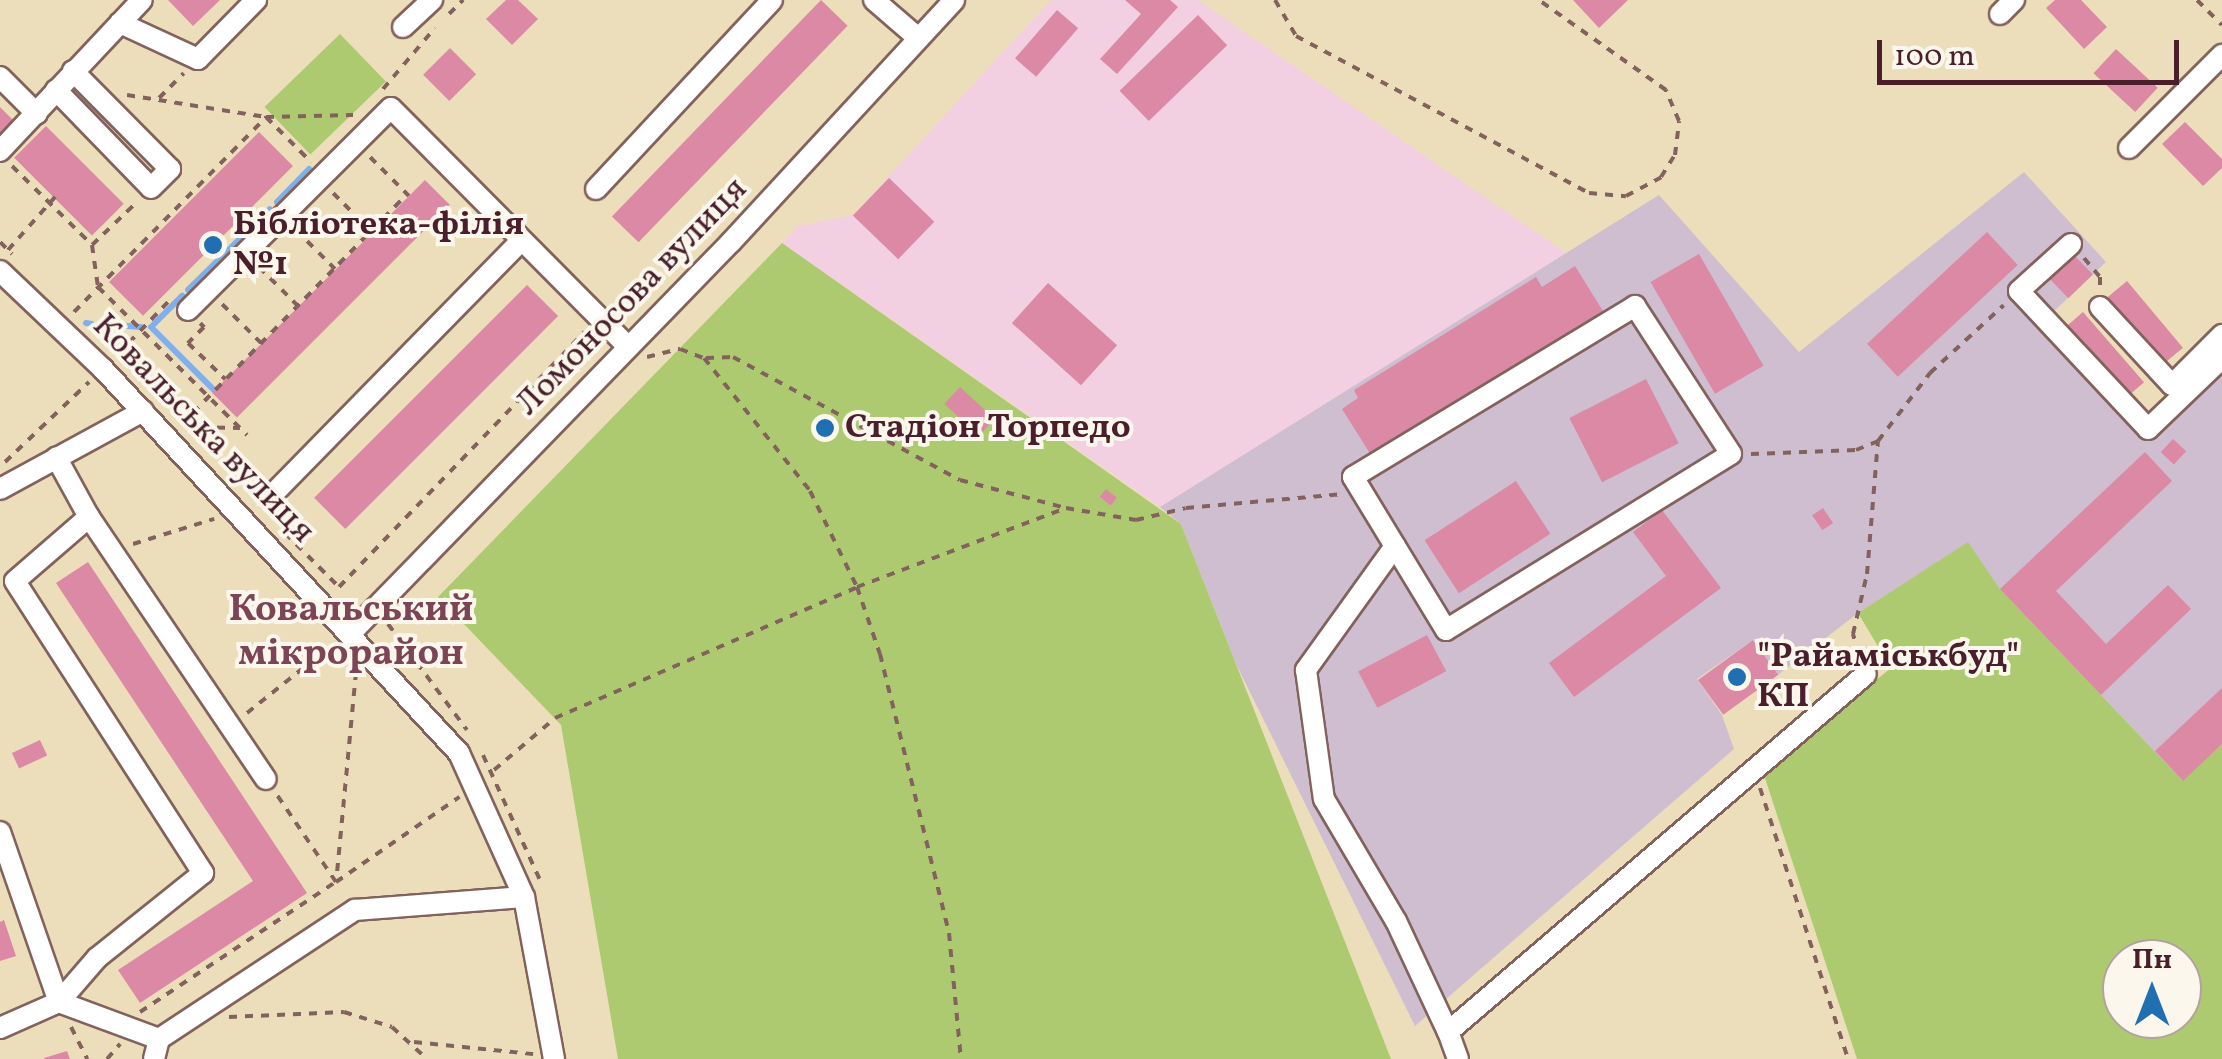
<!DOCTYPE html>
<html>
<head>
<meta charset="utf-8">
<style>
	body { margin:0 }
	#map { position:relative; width:2222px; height:1059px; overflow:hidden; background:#eddebb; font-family:Vollkorn,serif }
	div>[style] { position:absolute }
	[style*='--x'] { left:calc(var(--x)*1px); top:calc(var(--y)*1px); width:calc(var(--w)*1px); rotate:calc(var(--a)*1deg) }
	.built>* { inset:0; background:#f2d0e2 }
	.industrial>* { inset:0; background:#cfbed0 }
	.green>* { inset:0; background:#adca71; transform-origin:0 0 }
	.stream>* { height:6px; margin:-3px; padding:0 3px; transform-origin:3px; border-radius:3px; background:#80b0eb }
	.building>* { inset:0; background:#db89a5; transform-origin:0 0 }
	.path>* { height:4px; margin-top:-2px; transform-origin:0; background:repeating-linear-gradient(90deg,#83625d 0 8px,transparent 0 16px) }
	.roads { filter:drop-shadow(2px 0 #83625d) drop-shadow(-2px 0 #83625d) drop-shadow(0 2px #83625d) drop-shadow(0 -2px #83625d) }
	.minor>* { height:20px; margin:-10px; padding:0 10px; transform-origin:10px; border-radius:10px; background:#fff }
	.dots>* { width:28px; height:28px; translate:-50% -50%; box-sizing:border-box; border:5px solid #fbf7ec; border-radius:50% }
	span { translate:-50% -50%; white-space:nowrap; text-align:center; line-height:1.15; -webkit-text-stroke:8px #fbf7ec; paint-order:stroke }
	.poi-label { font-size:35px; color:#4a1f2b; font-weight:700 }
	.left { translate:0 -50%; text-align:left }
	.street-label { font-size:35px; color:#4a1f2b }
	.neighbourhood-label { font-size:38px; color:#7d4456; font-weight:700 }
	.north { position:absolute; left:2102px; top:939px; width:100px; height:100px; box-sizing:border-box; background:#fbf7ec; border:2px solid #b4a19f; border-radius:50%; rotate:0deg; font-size:28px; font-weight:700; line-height:40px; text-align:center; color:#4a1f2b }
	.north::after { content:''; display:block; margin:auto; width:35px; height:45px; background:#1f6fb2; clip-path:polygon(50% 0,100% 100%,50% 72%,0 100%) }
	.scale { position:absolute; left:1877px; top:40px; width:302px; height:45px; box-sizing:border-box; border:5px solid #4a1f2b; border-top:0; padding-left:12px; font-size:30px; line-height:35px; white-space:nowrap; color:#4a1f2b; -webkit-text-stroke:8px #fbf7ec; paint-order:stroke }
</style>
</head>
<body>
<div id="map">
	<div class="built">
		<i style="clip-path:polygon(1051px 0,1198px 0,1568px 254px,1160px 507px,782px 243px,798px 226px,853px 215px)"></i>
	</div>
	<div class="industrial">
		<i style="clip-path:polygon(2024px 172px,2106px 262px,2052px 313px,2144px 420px,2222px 344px,2222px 744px,2183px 781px,2000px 589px,1968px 543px,1858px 613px,1778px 675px,1753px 640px,1697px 679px,1722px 715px,1734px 749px,1415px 1026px,1236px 664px,1181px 524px,1160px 507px,1659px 195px,1799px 352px)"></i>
	</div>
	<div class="green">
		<i style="left:340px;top:34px;width:66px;height:105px;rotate:46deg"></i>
		<i style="clip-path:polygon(782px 243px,1181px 524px,1391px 1059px,618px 1059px,561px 725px,438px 597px)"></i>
		<i style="clip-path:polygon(evenodd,1968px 542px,2000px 589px,2182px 780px,2222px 744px,2222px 1059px,1857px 1059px,1763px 772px,1891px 668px,1858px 613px,1968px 542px,2122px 959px,2182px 959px,2182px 1019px,2122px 1019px,2122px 959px)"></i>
	</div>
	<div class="stream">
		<i style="--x:277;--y:202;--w:46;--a:-45.9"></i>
		<i style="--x:188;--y:290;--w:115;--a:-44.6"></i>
		<i style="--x:86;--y:323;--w:6;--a:9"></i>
		<i style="--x:101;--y:324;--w:40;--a:4.3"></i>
		<i style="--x:154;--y:324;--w:40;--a:-45"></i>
		<i style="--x:151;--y:327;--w:91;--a:45"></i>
	</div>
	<div class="building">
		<i style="clip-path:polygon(168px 0,220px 0,193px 26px)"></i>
		<i style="clip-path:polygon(506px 0,518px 0,538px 19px,512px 45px,486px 19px)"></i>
		<i style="left:821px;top:0;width:37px;height:301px;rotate:44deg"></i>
		<i style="clip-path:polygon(1125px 0,1170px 0,1178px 7px,1117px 74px,1100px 59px,1141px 14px)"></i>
		<i style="clip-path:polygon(1573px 0,1628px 0,1599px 28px)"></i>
		<i style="clip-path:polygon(2055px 0,2081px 0,2107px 27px,2084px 49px,2046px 8px)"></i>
		<i style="left:1057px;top:10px;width:28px;height:64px;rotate:41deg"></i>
		<i style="left:1198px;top:15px;width:42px;height:109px;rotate:46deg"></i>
		<i style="left:450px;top:48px;width:37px;height:38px;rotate:45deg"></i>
		<i style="left:2116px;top:49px;width:57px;height:33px;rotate:43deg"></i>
		<i style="clip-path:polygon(0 107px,17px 124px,0 141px)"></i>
		<i style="clip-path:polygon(2185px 122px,2222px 159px,2222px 168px,2203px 186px,2162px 144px)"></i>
		<i style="left:46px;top:126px;width:110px;height:45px;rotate:45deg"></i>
		<i style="left:259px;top:132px;width:48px;height:212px;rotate:45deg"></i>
		<i style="left:889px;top:178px;width:63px;height:52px;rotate:44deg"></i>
		<i style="left:425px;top:180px;width:35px;height:301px;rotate:45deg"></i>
		<i style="left:1987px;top:232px;width:45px;height:164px;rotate:47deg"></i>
		<i style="left:2072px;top:253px;width:30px;height:34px;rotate:46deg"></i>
		<i style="left:1699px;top:254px;width:129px;height:56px;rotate:60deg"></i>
		<i style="clip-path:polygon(1575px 266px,1603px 311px,1371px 455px,1342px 409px,1358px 398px,1354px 390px,1536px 277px,1542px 287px)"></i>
		<i style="left:2127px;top:281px;width:87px;height:25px;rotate:50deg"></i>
		<i style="left:1048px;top:283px;width:93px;height:54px;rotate:42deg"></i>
		<i style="left:527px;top:285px;width:44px;height:301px;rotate:45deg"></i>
		<i style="left:2083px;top:312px;width:93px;height:24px;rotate:49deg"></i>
		<i style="left:1646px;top:379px;width:72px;height:86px;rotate:63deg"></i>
		<i style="left:960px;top:387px;width:47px;height:23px;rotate:43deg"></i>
		<i style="left:2173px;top:439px;width:18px;height:18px;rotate:43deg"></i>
		<i style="clip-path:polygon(2145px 452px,2172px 481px,2056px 591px,2106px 644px,2168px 585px,2191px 609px,2101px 695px,2000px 589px)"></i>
		<i style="left:1516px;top:481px;width:63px;height:109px;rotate:57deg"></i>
		<i style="left:1106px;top:489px;width:14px;height:10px;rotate:39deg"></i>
		<i style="left:1823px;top:508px;width:18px;height:13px;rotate:56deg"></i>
		<i style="clip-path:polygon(1662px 510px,1721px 588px,1574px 697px,1549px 663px,1666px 576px,1633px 532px)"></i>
		<i style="clip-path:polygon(88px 562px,307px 893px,140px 1003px,118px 970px,253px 881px,56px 583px)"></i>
		<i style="left:1427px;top:635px;width:41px;height:78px;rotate:62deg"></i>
		<i style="left:1753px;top:640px;width:43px;height:68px;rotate:54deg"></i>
		<i style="clip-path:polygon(2222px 688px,2222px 744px,2183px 781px,2155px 751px)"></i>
		<i style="left:40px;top:740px;width:17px;height:31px;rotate:65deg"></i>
		<i style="clip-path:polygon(4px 920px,16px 956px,0 961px,0 922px)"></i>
		<i style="clip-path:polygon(67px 1051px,70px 1059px,44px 1059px,44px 1058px)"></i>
	</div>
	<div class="path">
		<i style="--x:1275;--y:0;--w:42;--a:59.7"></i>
		<i style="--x:1296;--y:36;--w:332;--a:28.2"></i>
		<i style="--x:1589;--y:193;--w:37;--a:5"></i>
		<i style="--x:1626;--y:196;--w:40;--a:-28"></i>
		<i style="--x:1661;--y:177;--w:26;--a:-58"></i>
		<i style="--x:1675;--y:155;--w:34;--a:-83"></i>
		<i style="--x:1679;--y:121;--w:34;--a:-113"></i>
		<i style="--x:1666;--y:90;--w:156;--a:-144.7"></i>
		<i style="--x:2197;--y:0;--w:35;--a:45"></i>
		<i style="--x:449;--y:14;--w:20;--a:-45"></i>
		<i style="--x:383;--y:89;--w:80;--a:-49.6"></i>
		<i style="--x:127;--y:95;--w:141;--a:9"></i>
		<i style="--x:266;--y:117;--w:64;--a:45"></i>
		<i style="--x:159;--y:98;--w:35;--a:-45"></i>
		<i style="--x:370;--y:157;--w:55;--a:45"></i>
		<i style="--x:12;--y:166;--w:112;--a:44.6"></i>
		<i style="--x:92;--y:245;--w:42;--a:81.9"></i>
		<i style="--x:98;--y:287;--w:210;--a:44.8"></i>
		<i style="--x:333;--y:193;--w:55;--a:45"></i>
		<i style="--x:296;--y:230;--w:55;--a:45"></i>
		<i style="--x:0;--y:242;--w:17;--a:45"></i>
		<i style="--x:92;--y:245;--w:61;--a:-43.7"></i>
		<i style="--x:8;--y:250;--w:71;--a:-48.4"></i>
		<i style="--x:2084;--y:258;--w:25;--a:50"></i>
		<i style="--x:2100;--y:277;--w:10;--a:90"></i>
		<i style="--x:259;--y:267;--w:55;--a:45"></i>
		<i style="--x:222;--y:304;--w:55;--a:45"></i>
		<i style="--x:74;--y:312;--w:274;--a:-45.4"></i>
		<i style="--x:266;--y:117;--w:87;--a:-1.3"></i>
		<i style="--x:200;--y:323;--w:6;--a:45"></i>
		<i style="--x:204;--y:327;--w:23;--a:135"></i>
		<i style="--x:188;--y:343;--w:52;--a:44.2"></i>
		<i style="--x:118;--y:354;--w:75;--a:-46.1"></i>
		<i style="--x:647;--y:357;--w:34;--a:-14"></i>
		<i style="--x:680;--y:349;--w:26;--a:21"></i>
		<i style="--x:704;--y:358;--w:170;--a:51.4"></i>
		<i style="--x:810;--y:491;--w:107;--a:63.9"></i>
		<i style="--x:857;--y:587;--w:71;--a:71.1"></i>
		<i style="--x:880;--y:654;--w:287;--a:76.1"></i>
		<i style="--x:949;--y:933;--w:127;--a:84.6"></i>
		<i style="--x:706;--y:358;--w:27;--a:-2"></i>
		<i style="--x:733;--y:357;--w:258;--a:28.5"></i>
		<i style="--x:960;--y:480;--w:110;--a:14.8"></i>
		<i style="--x:1066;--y:508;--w:71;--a:9.7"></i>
		<i style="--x:1136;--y:520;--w:51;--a:-13.5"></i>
		<i style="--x:1186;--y:508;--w:158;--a:-5.1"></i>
		<i style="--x:182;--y:424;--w:322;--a:-45.6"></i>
		<i style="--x:185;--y:427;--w:55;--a:1"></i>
		<i style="--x:1751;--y:454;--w:105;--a:-2.2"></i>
		<i style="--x:1856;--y:450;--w:24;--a:-22"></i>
		<i style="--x:1878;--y:441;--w:86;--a:-52.6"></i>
		<i style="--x:1930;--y:373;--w:100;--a:-42.6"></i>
		<i style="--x:5;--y:462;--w:116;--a:-43.6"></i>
		<i style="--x:285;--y:533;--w:76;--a:45"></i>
		<i style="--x:339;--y:587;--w:354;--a:-46.1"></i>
		<i style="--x:133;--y:544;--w:85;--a:-17.2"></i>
		<i style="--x:388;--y:624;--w:132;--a:53.3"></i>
		<i style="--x:1859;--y:654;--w:21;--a:-107"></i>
		<i style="--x:1853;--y:634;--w:62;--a:-76.9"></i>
		<i style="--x:1867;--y:574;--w:133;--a:-85.3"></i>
		<i style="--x:356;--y:672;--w:211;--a:95.4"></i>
		<i style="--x:336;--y:882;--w:150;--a:-34.6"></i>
		<i style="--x:247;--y:713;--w:110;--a:-38.7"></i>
		<i style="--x:483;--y:755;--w:140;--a:65.5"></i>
		<i style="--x:494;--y:770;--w:80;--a:-40.4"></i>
		<i style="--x:555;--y:718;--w:329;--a:-23.4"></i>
		<i style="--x:857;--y:587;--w:223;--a:-20.7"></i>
		<i style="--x:1760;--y:788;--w:285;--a:72"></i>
		<i style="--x:140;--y:1012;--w:235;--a:-33.6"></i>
		<i style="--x:336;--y:882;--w:105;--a:-124.1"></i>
		<i style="--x:229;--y:1017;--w:115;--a:-2.5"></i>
		<i style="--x:344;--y:1012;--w:50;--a:17.4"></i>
		<i style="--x:392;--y:1027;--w:47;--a:42.4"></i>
		<i style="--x:71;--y:1027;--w:36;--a:63"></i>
		<i style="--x:414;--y:1042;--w:120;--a:5.8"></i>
		<i style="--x:107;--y:1059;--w:20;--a:-49"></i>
	</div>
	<div class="roads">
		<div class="minor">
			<i style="--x:874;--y:0;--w:58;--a:40.8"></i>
			<i style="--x:2000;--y:14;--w:20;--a:-45"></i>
			<i style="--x:120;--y:23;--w:86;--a:24.8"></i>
			<i style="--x:198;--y:59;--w:83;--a:-45.5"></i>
			<i style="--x:403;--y:27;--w:40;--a:-43"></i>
			<i style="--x:0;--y:77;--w:52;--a:45"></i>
			<i style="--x:56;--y:90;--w:136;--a:45.9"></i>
			<i style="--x:151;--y:188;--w:27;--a:-45"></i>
			<i style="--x:170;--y:169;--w:138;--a:-134.7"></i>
			<i style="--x:2129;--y:148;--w:132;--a:-45"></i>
			<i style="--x:0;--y:151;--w:207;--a:-46.8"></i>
			<i style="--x:596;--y:189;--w:258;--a:-47"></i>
			<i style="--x:2071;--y:244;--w:70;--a:137.9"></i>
			<i style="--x:2019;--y:291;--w:189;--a:46.9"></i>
			<i style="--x:2148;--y:429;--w:103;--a:-43.8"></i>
			<i style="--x:0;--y:271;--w:142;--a:43.6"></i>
			<i style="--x:103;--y:369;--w:524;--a:47.17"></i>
			<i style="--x:459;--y:753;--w:158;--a:65.7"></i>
			<i style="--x:524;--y:897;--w:165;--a:79.5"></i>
			<i style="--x:1635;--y:306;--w:176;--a:57"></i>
			<i style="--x:1731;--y:454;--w:335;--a:148.3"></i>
			<i style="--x:1446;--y:630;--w:179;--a:-121.3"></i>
			<i style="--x:1353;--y:477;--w:330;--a:-31.2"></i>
			<i style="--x:2100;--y:307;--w:106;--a:47.3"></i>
			<i style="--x:2172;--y:385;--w:71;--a:-45"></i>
			<i style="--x:188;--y:310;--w:286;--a:-44.9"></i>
			<i style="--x:391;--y:108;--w:332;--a:45.2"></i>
			<i style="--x:0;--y:489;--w:163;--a:-28.6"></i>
			<i style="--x:275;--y:492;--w:350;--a:-45.6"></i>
			<i style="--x:89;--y:517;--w:316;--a:56"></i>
			<i style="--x:1395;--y:546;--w:153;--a:125.7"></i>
			<i style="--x:1306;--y:670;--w:130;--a:82.1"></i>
			<i style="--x:1324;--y:799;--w:142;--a:59.5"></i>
			<i style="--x:1396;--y:921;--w:123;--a:64.9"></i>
			<i style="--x:351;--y:633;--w:545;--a:-45.82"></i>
			<i style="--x:731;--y:242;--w:329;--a:-47.3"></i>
			<i style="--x:0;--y:832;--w:180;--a:70.9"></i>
			<i style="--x:59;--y:1002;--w:107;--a:20.3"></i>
			<i style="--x:0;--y:1028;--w:64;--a:-23.8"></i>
			<i style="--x:59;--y:1002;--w:58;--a:-49.2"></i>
			<i style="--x:97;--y:958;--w:136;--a:-38.7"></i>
			<i style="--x:203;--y:873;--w:347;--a:-122.8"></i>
			<i style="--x:15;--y:581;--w:98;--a:-40.9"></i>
			<i style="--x:89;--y:517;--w:68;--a:-118.8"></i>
			<i style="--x:154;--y:1059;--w:21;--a:-76"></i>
			<i style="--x:159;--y:1039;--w:235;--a:-33.4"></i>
			<i style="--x:355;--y:910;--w:169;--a:-4.4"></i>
			<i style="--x:1458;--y:1059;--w:29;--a:-110"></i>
			<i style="--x:1448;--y:1032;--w:550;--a:-40.58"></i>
		</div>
	</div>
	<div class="dots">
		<i style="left:213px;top:245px;background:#1f6fb2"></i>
		<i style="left:825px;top:428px;background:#1f6fb2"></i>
		<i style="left:1737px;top:677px;background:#1f6fb2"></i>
	</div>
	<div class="poi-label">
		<span class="left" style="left:233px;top:245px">Бібліотека-філія<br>№1</span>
		<span class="left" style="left:845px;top:428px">Стадіон Торпедо</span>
		<span class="left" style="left:1757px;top:677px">"Райаміськбуд"<br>КП</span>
	</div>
	<div class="street-label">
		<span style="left:632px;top:297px;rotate:-46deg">Ломоносова вулиця</span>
		<span style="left:203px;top:429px;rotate:46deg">Ковальська вулиця</span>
	</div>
	<div class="neighbourhood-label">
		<span style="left:351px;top:633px">Ковальський<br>мікрорайон</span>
	</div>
	<div class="north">Пн</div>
	<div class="scale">100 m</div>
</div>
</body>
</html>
